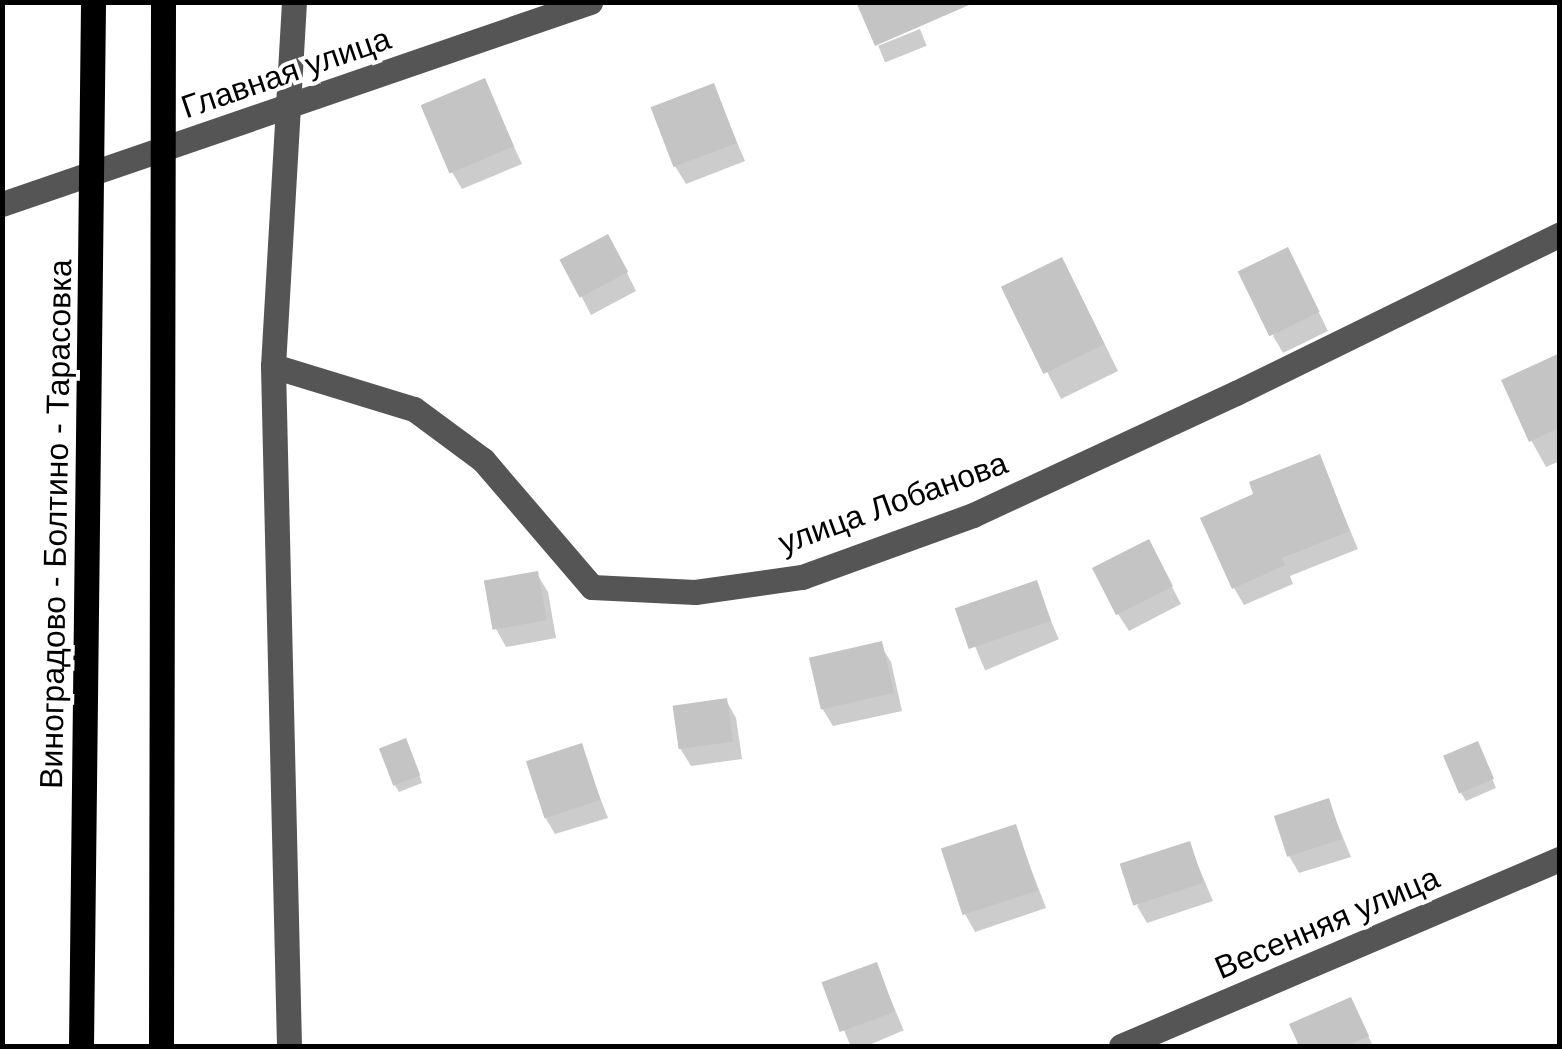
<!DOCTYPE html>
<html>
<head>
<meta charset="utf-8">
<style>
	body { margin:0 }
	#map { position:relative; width:1562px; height:1049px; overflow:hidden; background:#fff; font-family:Arial,sans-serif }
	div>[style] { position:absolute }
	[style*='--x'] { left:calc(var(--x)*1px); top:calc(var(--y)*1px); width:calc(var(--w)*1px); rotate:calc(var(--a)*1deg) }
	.shadow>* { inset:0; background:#0003; transform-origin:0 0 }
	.building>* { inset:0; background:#c4c4c4; transform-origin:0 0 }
	.minor>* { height:25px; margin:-12.5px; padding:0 12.5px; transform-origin:12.5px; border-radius:12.5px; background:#555 }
	.major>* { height:25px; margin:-12.5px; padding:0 12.5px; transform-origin:12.5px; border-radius:12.5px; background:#000 }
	span { translate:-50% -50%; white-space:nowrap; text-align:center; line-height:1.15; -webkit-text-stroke:8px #fff; paint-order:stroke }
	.street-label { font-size:32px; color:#000 }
	.frame { position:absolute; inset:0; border:5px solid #000; pointer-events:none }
</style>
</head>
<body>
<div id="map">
	<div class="shadow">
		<i style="left:920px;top:29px;width:18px;height:45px;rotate:68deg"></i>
		<i style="clip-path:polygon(484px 81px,522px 164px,462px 189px,452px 172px)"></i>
		<i style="clip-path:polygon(713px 86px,745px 161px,686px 184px,675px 166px)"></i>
		<i style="clip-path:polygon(618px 255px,636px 291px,591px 315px,563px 261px)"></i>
		<i style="clip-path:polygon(1297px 268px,1328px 331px,1283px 353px,1273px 336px)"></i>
		<i style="clip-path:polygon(1076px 286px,1118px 371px,1061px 399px,1004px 288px)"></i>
		<i style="clip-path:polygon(1560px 356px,1560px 461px,1546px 467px,1531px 440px)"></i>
		<i style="clip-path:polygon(1319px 457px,1358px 549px,1290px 576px,1293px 584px,1244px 605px,1234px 588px,1257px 495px)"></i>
		<i style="clip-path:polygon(1158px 560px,1181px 604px,1129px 631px,1118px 614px)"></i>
		<i style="clip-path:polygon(537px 574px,548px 592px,556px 638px,506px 647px,496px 629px)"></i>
		<i style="left:1035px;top:583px;width:61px;height:80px;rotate:67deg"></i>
		<i style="clip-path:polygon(880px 644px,891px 662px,902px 711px,833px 726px,822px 708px,812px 659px)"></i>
		<i style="clip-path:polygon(726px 700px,736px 718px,742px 759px,691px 766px,680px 748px)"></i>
		<i style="clip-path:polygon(580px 746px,608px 818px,555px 834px,545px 817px)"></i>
		<i style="clip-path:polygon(410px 749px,422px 783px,399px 792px,394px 784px)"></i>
		<i style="clip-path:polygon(1482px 753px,1496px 788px,1466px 801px,1461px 793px)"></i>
		<i style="clip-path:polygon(1328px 801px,1351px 857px,1299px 873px,1289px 856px)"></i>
		<i style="clip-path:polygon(1015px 827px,1046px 908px,975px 932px,965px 914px)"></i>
		<i style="clip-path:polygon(1189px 844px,1213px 901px,1147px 923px,1137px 906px)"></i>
		<i style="left:876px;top:965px;width:71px;height:55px;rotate:67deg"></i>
		<i style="clip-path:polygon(1360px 1018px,1373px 1046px,1302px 1046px,1292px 1025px)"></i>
	</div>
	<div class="building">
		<i style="clip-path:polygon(856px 2px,976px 2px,875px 46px)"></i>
		<i style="left:485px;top:78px;width:74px;height:70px;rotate:67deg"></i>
		<i style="left:714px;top:83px;width:64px;height:68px;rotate:69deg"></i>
		<i style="left:608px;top:234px;width:43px;height:55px;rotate:62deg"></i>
		<i style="left:1288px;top:247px;width:72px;height:56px;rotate:64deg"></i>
		<i style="left:1062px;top:257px;width:97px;height:68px;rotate:64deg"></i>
		<i style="clip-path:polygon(1560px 353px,1560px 427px,1529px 442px,1501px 380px)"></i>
		<i style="clip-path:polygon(1320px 454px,1350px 531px,1282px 558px,1285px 565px,1232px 589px,1200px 518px,1253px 494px,1249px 482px)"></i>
		<i style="left:1149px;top:539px;width:53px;height:64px;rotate:63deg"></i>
		<i style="left:538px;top:571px;width:50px;height:55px;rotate:80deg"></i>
		<i style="left:1037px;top:580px;width:43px;height:87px;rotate:71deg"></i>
		<i style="left:882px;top:641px;width:53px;height:75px;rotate:77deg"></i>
		<i style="left:727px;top:698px;width:44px;height:55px;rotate:82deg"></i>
		<i style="left:406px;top:738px;width:40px;height:29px;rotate:69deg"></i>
		<i style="left:1478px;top:741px;width:41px;height:38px;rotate:67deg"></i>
		<i style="left:582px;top:743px;width:60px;height:59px;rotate:72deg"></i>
		<i style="left:1329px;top:798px;width:43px;height:58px;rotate:72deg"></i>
		<i style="left:1016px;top:824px;width:70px;height:79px;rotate:72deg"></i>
		<i style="left:1190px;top:841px;width:44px;height:74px;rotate:72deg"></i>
		<i style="left:877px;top:962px;width:53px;height:59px;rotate:70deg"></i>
		<i style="clip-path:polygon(1351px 997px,1369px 1036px,1346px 1046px,1299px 1046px,1289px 1024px)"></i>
	</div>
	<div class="minor">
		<i style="--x:2;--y:204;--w:622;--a:-18.96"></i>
		<i style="--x:273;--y:366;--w:147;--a:17"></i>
		<i style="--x:414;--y:409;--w:86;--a:36.5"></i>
		<i style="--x:483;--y:460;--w:167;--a:49.4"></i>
		<i style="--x:592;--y:587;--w:103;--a:2.8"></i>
		<i style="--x:695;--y:592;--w:108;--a:-8"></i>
		<i style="--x:802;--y:577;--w:182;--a:-19.9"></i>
		<i style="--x:973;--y:515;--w:290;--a:-24.9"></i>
		<i style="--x:1236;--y:393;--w:361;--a:-26.1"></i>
		<i style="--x:289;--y:1046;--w:680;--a:-91.35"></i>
		<i style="--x:273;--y:366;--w:365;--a:-86.7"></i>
		<i style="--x:1121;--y:1046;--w:477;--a:-23.1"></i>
	</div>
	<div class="major">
		<i style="--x:81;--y:1046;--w:1044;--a:-89.34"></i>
		<i style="--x:161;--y:1046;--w:1044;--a:-89.89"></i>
	</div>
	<div class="street-label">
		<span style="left:286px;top:73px;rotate:-19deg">Главная улица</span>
		<span style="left:893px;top:503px;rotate:-20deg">улица Лобанова</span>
		<span style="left:56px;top:524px;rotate:-89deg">Виноградово - Болтино - Тарасовка</span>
		<span style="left:1327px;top:923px;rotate:-23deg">Весенняя улица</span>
	</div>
	<div class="frame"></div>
</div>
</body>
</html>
